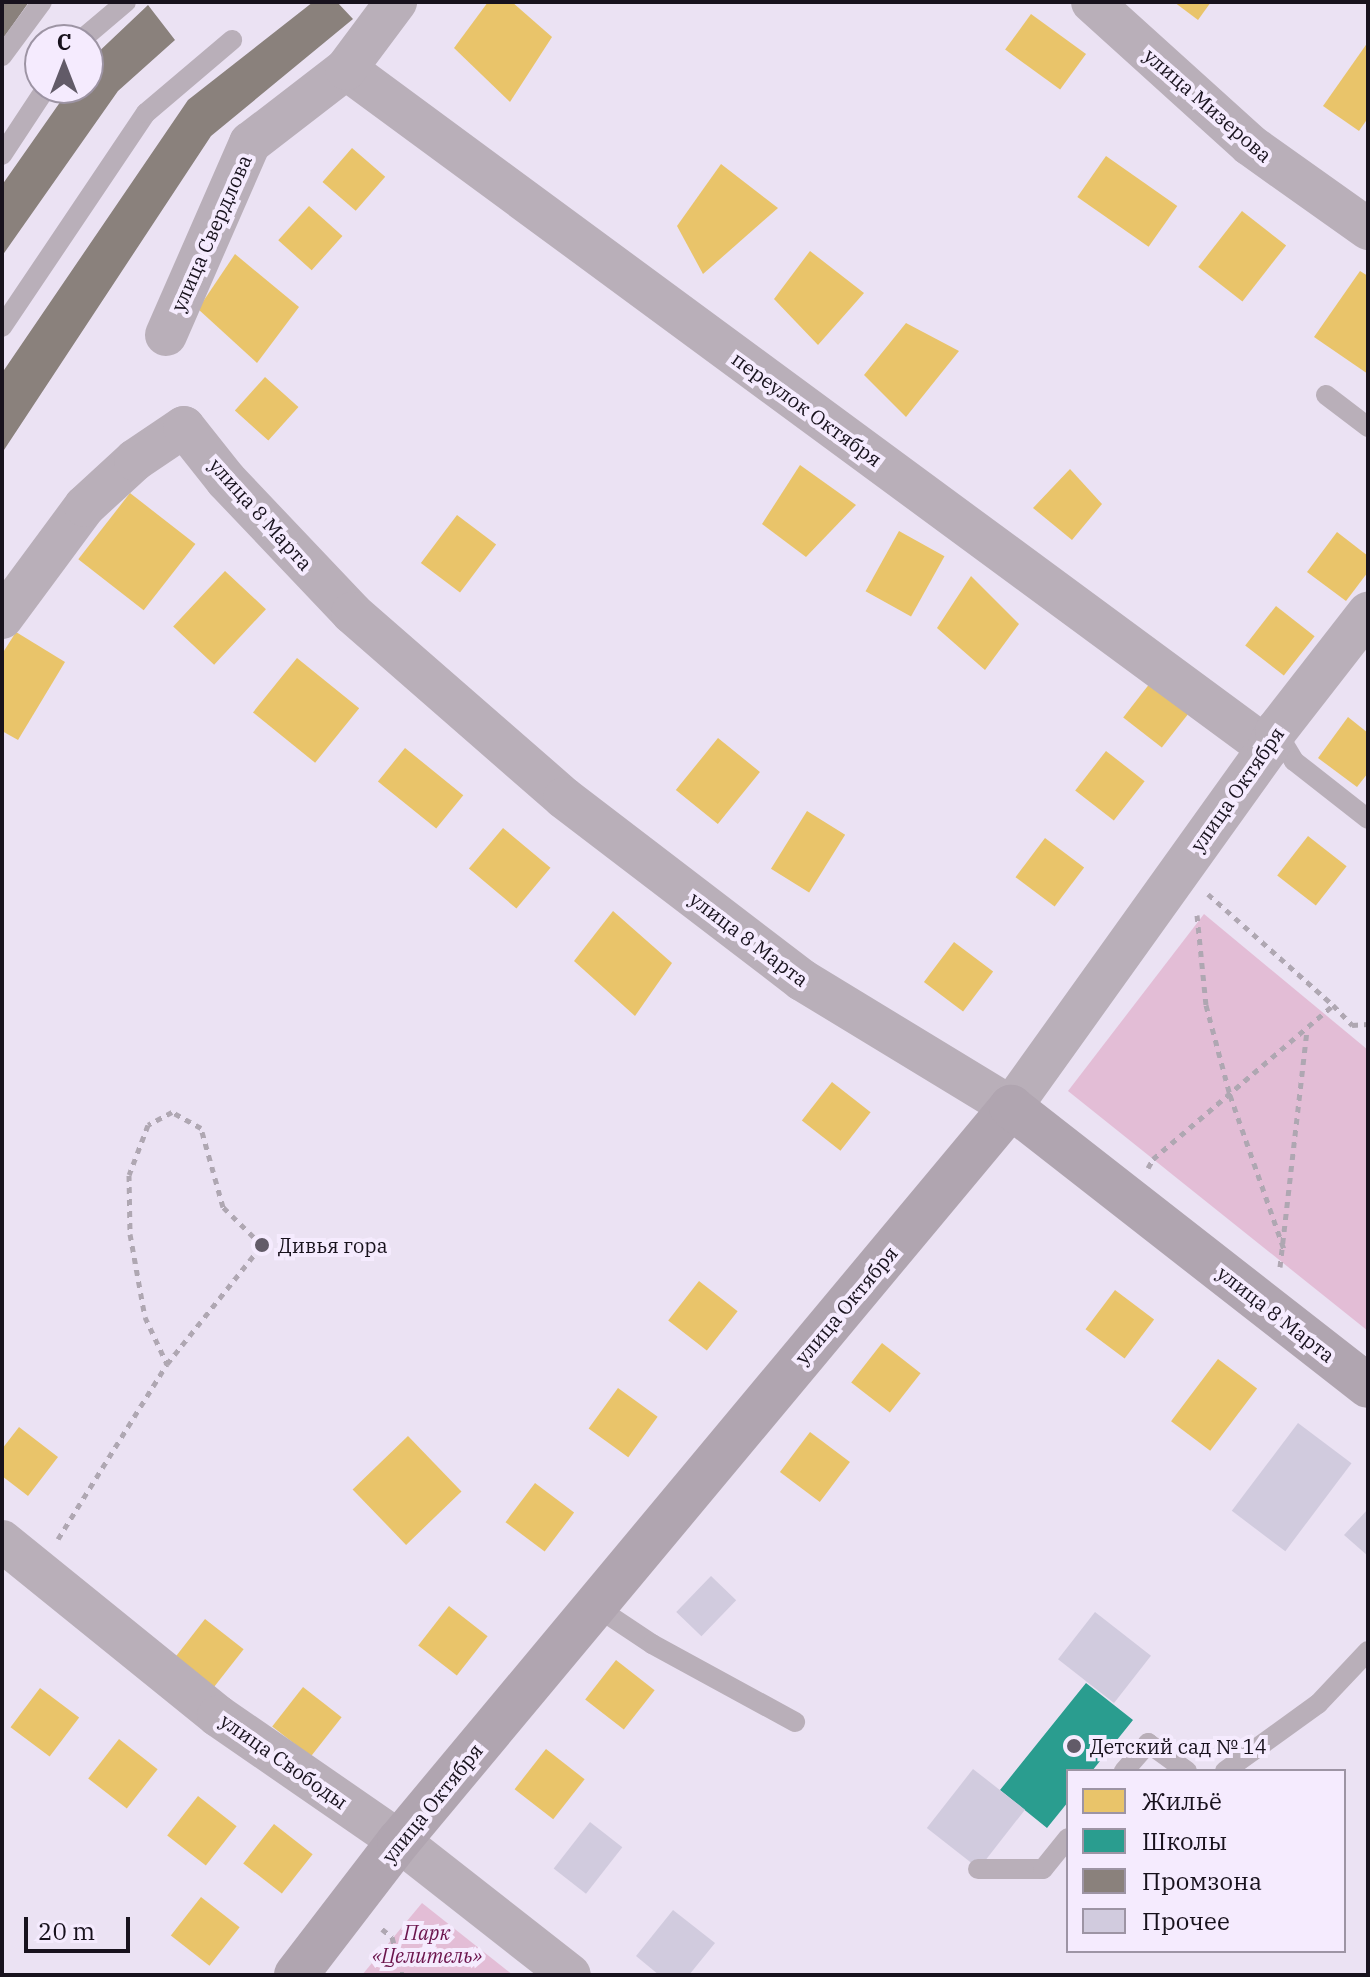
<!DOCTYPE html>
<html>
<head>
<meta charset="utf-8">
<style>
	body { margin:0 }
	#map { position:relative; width:1370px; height:1977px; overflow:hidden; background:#ebe2f3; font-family:"IBM Plex Serif",serif }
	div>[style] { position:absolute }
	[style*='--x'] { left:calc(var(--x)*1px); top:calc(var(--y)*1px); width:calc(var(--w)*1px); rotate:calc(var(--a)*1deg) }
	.green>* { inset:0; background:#e3bdd6 }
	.homes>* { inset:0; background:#e9c46a; transform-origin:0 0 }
	.schools>* { inset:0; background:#2a9d8f }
	.industry>* { inset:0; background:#8a817c }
	.building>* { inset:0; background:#d1cbde; transform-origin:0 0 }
	.path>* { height:5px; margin-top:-2.5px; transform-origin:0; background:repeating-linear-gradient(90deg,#afa7b2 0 6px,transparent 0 12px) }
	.lane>* { height:20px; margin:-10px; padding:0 10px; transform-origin:10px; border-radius:10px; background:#b9afb9 }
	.street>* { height:42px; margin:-21px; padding:0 21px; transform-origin:21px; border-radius:21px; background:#b9afb9 }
	.secondary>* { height:44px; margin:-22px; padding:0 22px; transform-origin:22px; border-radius:22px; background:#b0a5b0 }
	.dots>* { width:22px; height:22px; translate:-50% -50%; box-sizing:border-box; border:4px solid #f5ebfe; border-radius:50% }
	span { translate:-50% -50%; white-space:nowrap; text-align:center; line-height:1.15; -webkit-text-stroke:8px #f5ebfe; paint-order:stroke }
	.street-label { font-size:20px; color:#18121d }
	.poi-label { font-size:20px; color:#18121d }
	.left { translate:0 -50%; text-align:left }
	.park-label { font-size:20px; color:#6b144c; font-style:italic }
	.frame { position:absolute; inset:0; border:4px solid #18121d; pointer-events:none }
	.legend { position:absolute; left:1066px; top:1769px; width:280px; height:184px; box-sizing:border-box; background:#f5ebfe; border:2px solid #9d94a4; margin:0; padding:10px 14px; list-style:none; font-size:24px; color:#18121d }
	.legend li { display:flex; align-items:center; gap:16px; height:40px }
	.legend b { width:40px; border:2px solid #9d94a4 }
	.north { position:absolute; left:24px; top:24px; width:80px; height:80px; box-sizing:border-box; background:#f5ebfe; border:2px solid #9d94a4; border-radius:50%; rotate:0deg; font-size:22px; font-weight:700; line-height:32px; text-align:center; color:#18121d }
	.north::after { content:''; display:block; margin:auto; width:28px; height:36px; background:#625b68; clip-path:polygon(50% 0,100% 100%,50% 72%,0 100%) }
	.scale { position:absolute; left:24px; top:1917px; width:106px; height:36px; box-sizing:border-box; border:4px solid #18121d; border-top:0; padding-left:10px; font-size:24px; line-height:28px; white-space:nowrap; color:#18121d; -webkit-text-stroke:6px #f5ebfe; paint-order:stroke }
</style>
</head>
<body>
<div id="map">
	<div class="green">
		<i style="clip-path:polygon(1204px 914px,1368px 1050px,1368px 1331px,1068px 1091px)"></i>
		<i style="clip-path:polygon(422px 1903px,513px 1975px,362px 1975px)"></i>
	</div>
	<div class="homes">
		<i style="clip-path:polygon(488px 2px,512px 2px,552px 37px,510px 102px,454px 48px)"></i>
		<i style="clip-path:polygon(1174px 2px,1211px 2px,1198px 20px)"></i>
		<i style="left:1031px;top:14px;width:68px;height:44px;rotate:36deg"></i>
		<i style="clip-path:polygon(1368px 42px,1368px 118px,1359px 131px,1323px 106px)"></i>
		<i style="left:352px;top:148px;width:44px;height:45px;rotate:41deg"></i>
		<i style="left:1106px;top:156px;width:87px;height:50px;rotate:35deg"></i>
		<i style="clip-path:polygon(721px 164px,778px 208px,703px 274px,677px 226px)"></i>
		<i style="left:309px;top:206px;width:45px;height:46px;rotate:42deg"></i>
		<i style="left:1242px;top:211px;width:56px;height:71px;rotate:38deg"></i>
		<i style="clip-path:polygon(810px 251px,864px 293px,818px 345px,774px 299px)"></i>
		<i style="clip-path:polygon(235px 254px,299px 307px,257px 363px,198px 309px)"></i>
		<i style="clip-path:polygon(1360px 271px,1368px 276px,1368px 374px,1314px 337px)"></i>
		<i style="clip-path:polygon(906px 323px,959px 351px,906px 417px,864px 375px)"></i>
		<i style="left:265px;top:377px;width:45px;height:45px;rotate:42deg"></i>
		<i style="clip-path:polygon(800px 465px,856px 505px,806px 557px,762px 524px)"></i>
		<i style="clip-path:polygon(1070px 469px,1102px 504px,1072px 540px,1033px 508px)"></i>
		<i style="left:130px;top:493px;width:83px;height:84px;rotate:38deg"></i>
		<i style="left:457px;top:515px;width:49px;height:60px;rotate:37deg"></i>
		<i style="left:899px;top:531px;width:52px;height:69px;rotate:29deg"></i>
		<i style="clip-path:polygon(1337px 532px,1368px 556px,1368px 572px,1346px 601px,1307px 572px)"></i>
		<i style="left:225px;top:571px;width:56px;height:76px;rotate:43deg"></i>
		<i style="clip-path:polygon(971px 576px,1019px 624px,985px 670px,937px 628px)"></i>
		<i style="left:1276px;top:606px;width:49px;height:50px;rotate:38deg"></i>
		<i style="clip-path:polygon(16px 632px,65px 662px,18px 740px,2px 731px,2px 654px)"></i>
		<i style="left:297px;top:658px;width:80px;height:70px;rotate:39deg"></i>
		<i style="left:1154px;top:678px;width:49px;height:50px;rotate:38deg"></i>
		<i style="clip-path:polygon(1348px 717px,1368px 733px,1368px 773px,1357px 787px,1318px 758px)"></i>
		<i style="left:718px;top:738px;width:54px;height:67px;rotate:39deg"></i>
		<i style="left:405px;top:748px;width:75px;height:43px;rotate:39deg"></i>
		<i style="left:1106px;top:751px;width:49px;height:50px;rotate:38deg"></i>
		<i style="left:807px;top:811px;width:45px;height:68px;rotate:32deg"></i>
		<i style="left:503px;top:828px;width:62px;height:53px;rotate:40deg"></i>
		<i style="left:1308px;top:836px;width:49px;height:50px;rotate:38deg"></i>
		<i style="left:1045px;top:838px;width:49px;height:49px;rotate:37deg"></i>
		<i style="clip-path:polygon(613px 911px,672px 963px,635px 1016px,574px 961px)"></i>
		<i style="left:954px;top:942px;width:49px;height:50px;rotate:37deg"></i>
		<i style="left:832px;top:1082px;width:49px;height:49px;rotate:38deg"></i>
		<i style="left:699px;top:1281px;width:49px;height:50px;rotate:38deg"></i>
		<i style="left:1115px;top:1290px;width:49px;height:49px;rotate:37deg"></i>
		<i style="left:882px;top:1343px;width:49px;height:50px;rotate:38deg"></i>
		<i style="left:1218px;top:1359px;width:49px;height:78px;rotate:37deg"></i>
		<i style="left:618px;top:1388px;width:49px;height:50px;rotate:36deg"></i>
		<i style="clip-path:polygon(19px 1427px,58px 1457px,28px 1496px,2px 1476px,2px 1449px)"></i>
		<i style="left:810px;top:1432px;width:50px;height:50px;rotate:37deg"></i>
		<i style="left:408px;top:1436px;width:77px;height:77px;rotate:46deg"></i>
		<i style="left:535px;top:1483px;width:49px;height:49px;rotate:37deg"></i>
		<i style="left:449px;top:1606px;width:49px;height:50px;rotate:38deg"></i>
		<i style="left:205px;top:1619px;width:49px;height:50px;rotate:38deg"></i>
		<i style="left:616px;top:1660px;width:49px;height:50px;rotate:38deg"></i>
		<i style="left:303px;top:1687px;width:49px;height:50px;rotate:38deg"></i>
		<i style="left:40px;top:1688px;width:49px;height:49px;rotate:37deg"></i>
		<i style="left:119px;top:1739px;width:49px;height:50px;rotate:38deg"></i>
		<i style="left:546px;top:1749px;width:49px;height:51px;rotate:38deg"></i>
		<i style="left:198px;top:1796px;width:49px;height:50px;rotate:38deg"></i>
		<i style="left:274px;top:1824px;width:49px;height:50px;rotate:38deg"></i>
		<i style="left:201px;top:1897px;width:49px;height:49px;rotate:38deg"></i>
	</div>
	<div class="schools">
		<i style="clip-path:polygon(1086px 1683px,1133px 1720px,1092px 1771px,1068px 1771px,1068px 1802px,1047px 1828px,1000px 1790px)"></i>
	</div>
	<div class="industry">
		<i style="clip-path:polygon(2px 2px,29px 2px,2px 40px)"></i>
		<i style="clip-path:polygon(313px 2px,337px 2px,353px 19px,211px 136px,2px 453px,2px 373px,188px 100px)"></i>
		<i style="clip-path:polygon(148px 5px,175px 40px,118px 91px,2px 256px,2px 185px,70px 88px,88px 88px,88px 63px,91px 59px)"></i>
	</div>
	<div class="building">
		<i style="left:1298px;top:1423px;width:67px;height:110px;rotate:37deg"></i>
		<i style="clip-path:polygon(1368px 1509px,1368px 1556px,1344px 1535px)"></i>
		<i style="left:711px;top:1576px;width:35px;height:50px;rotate:44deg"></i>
		<i style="left:1095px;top:1612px;width:71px;height:60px;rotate:38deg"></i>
		<i style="left:973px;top:1769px;width:66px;height:75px;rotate:38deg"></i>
		<i style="left:590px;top:1822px;width:41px;height:59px;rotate:38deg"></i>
		<i style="clip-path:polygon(673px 1910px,715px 1943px,689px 1975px,659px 1975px,636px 1956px)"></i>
	</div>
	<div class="path">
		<i style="--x:1208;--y:894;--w:167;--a:41.6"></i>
		<i style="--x:1197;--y:915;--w:90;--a:84.3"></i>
		<i style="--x:1206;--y:1005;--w:93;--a:75.1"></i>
		<i style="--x:1230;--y:1095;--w:163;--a:70.7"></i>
		<i style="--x:1148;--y:1168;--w:10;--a:-61"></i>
		<i style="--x:1153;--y:1159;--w:237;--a:-40.5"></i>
		<i style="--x:1333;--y:1005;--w:28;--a:46"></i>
		<i style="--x:1352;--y:1025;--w:16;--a:-4"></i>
		<i style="--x:1280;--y:1267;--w:238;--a:-83.5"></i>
		<i style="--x:58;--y:1539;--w:206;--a:-58.1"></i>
		<i style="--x:167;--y:1364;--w:152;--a:-51.4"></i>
		<i style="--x:262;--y:1245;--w:54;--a:-135.7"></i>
		<i style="--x:223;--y:1207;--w:82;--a:-105.6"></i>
		<i style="--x:201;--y:1128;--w:33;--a:-151"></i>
		<i style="--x:172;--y:1112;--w:27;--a:152"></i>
		<i style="--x:148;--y:1125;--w:53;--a:110.8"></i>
		<i style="--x:129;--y:1175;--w:59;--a:89"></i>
		<i style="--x:130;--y:1234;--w:84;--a:79.8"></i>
		<i style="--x:145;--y:1317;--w:52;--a:64.9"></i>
		<i style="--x:382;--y:1929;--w:13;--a:39"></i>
		<i style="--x:392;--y:1937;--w:39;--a:75"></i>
	</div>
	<div class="lane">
		<i style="--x:81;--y:40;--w:59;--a:-40.2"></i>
		<i style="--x:2;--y:56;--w:67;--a:-53.5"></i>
		<i style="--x:2;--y:155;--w:80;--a:-56.7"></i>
		<i style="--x:2;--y:327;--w:258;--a:-56.1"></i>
		<i style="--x:146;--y:113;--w:113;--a:-40.3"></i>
		<i style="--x:1326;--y:395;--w:53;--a:37.3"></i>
		<i style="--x:1276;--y:731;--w:35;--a:59"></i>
		<i style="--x:1294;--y:761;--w:94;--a:38.1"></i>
		<i style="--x:595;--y:1606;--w:69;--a:33.7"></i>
		<i style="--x:652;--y:1644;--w:163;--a:28.6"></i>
		<i style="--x:1124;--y:1771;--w:37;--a:-49"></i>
		<i style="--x:1148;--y:1743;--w:48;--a:35.7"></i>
		<i style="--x:1225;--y:1771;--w:115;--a:-35.8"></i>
		<i style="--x:1318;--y:1704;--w:73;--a:-46.7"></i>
		<i style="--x:978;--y:1869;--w:65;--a:0"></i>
		<i style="--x:1043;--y:1869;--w:40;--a:-51"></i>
	</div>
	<div class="street">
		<i style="--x:1092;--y:2;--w:213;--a:42.1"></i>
		<i style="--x:1250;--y:145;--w:145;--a:35.4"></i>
		<i style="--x:346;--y:69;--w:1145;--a:36.37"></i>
		<i style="--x:166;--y:335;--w:210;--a:-66.4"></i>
		<i style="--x:250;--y:143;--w:121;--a:-37.6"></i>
		<i style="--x:346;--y:69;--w:84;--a:-53.3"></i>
		<i style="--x:2;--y:618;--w:139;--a:-53.5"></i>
		<i style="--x:85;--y:506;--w:68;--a:-42.6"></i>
		<i style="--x:135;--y:460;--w:59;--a:-34"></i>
		<i style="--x:184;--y:427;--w:68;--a:51.6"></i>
		<i style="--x:226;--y:480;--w:183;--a:46.5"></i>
		<i style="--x:352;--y:613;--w:281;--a:41.1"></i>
		<i style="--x:564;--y:798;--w:300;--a:37.4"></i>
		<i style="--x:802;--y:980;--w:245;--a:31.3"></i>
		<i style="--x:1011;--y:1107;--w:442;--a:-54.4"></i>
		<i style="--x:1268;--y:748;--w:19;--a:-65"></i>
		<i style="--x:1276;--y:731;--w:150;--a:-52.1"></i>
		<i style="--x:2;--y:1541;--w:278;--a:39"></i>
		<i style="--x:218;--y:1716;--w:220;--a:34.6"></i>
		<i style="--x:399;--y:1841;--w:217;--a:38.1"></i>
	</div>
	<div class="secondary">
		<i style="--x:296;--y:1975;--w:169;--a:-52.5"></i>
		<i style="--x:399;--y:1841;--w:956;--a:-50.18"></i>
		<i style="--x:1011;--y:1107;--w:453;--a:38"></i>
	</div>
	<div class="dots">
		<i style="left:262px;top:1245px;background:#625b68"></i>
		<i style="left:1074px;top:1746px;background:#625b68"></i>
	</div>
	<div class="street-label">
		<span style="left:1208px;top:105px;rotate:41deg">улица Мизерова</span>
		<span style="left:211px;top:233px;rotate:-66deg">улица Свердлова</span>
		<span style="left:807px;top:409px;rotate:36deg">переулок Октября</span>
		<span style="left:261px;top:514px;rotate:48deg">улица 8 Марта</span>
		<span style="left:1237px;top:789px;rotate:-55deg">улица Октября</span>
		<span style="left:749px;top:939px;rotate:37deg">улица 8 Марта</span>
		<span style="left:846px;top:1305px;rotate:-50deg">улица Октября</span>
		<span style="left:1276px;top:1314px;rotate:38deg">улица 8 Марта</span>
		<span style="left:284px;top:1761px;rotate:35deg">улица Свободы</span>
		<span style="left:432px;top:1803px;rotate:-51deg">улица Октября</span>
	</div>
	<div class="poi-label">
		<span class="left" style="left:278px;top:1245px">Дивья гора</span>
		<span class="left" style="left:1090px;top:1746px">Детский сад № 14</span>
	</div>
	<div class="park-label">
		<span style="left:427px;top:1944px">Парк<br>«Целитель»</span>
	</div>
	<div class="frame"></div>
	<ul class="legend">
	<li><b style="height:22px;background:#e9c46a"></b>Жильё</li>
	<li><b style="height:22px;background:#2a9d8f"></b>Школы</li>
	<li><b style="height:22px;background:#8a817c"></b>Промзона</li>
	<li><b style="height:22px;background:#d1cbde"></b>Прочее</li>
	</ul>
	<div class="north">С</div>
	<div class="scale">20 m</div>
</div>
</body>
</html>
